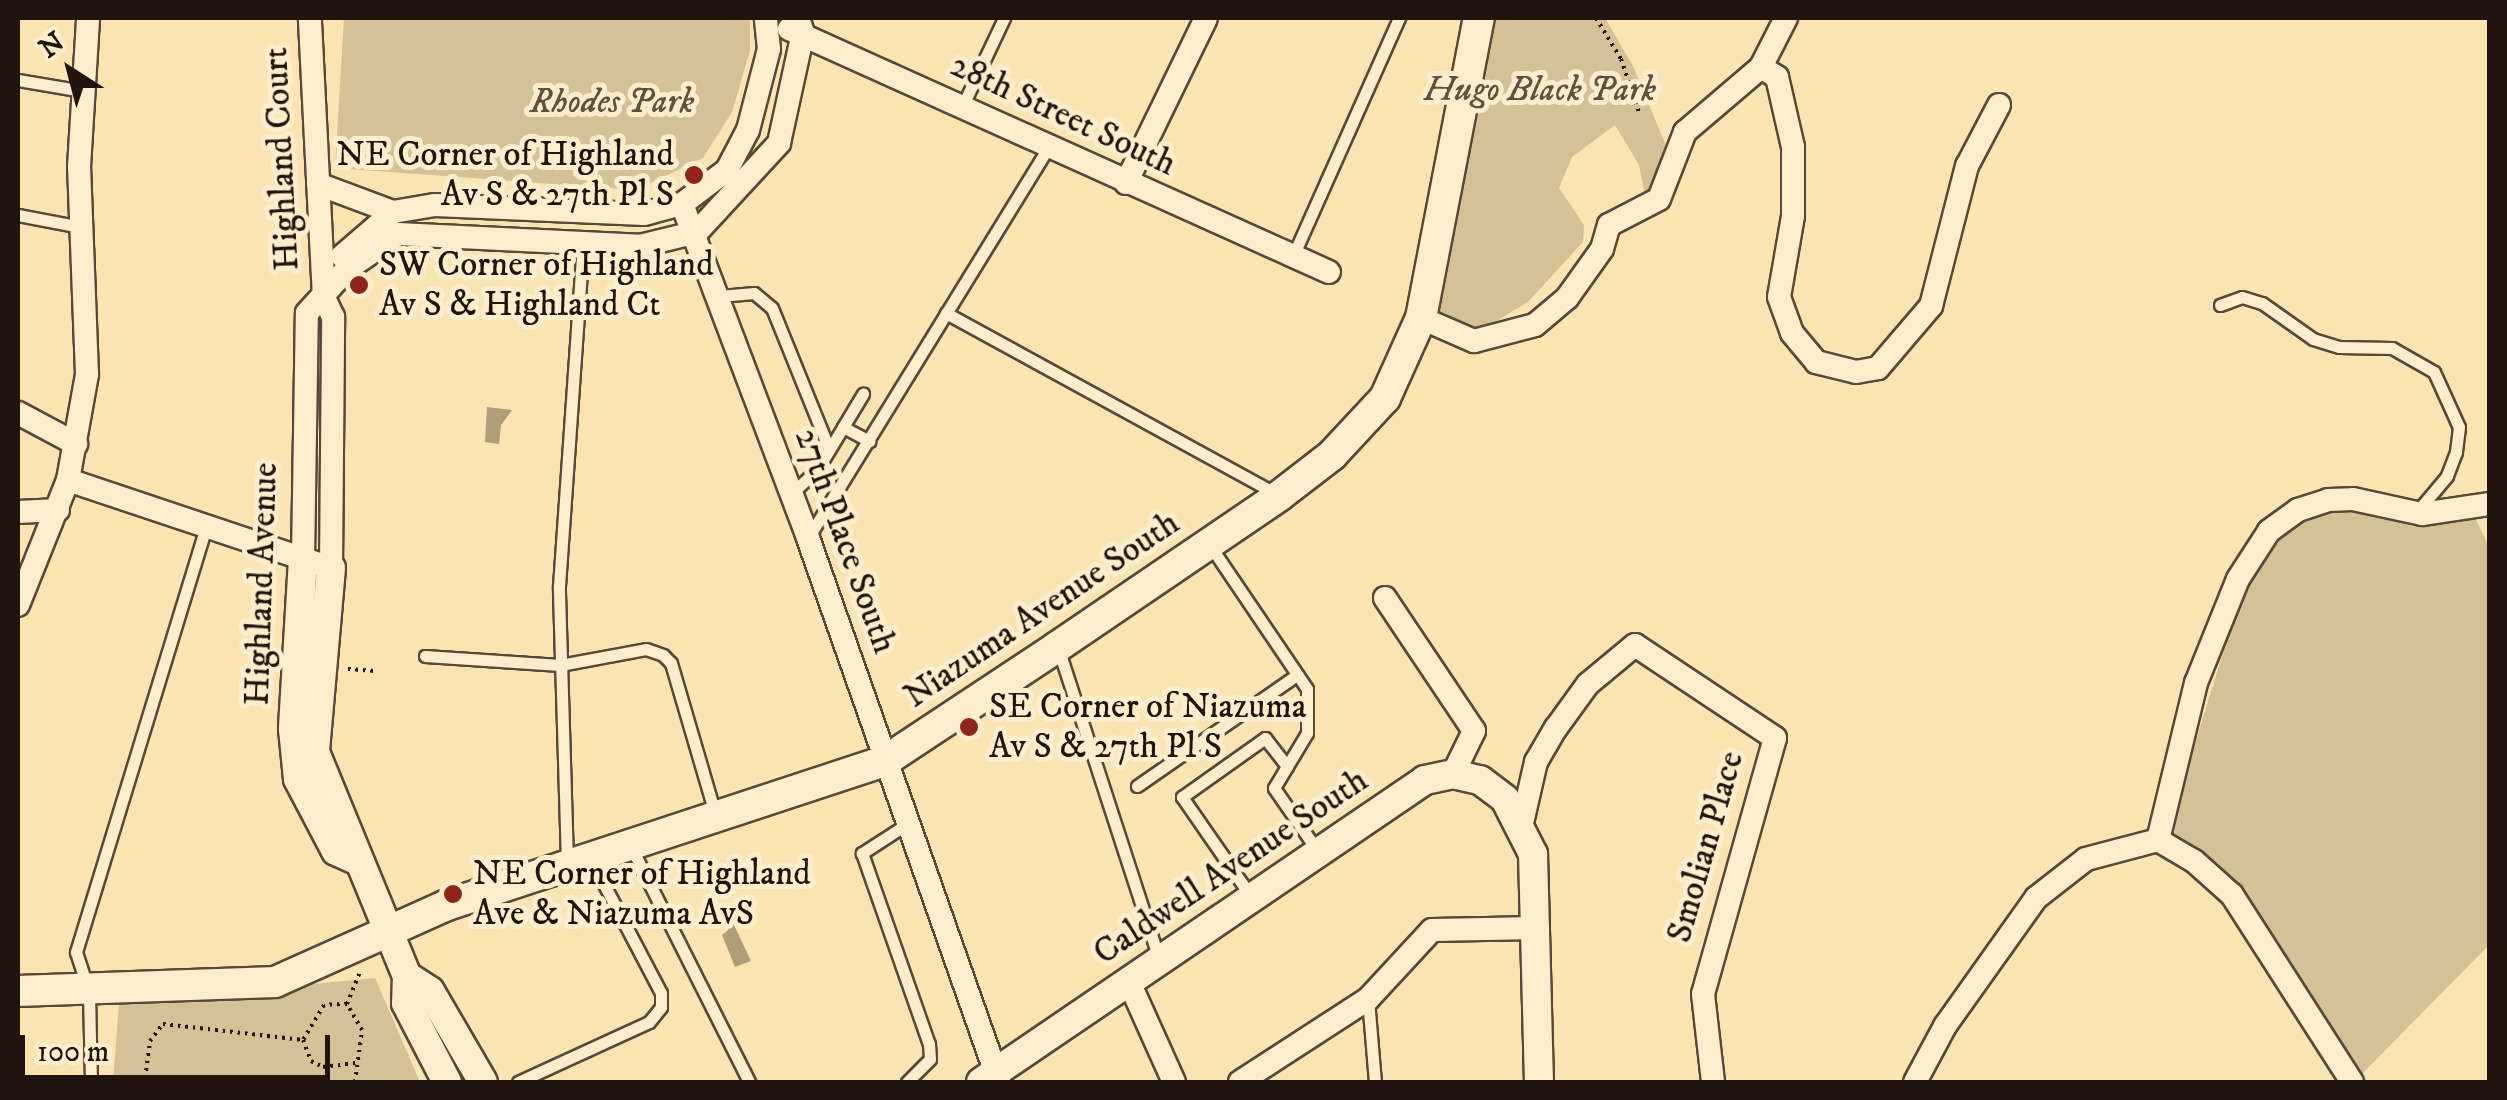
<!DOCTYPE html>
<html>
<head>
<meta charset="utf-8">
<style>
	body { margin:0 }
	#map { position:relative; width:2507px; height:1100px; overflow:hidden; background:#fae4b2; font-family:"IM FELL DW Pica",serif }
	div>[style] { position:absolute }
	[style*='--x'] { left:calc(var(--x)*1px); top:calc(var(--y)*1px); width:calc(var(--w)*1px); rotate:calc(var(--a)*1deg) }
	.green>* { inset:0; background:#d5c196 }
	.water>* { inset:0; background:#b09d7a }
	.path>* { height:4px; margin-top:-2px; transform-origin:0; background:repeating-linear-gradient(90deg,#21140e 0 2.5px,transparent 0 7.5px) }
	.roads { filter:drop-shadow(2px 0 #574837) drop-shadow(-2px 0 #574837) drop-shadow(0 2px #574837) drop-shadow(0 -2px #574837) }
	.service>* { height:11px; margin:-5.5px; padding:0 5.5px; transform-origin:5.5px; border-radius:5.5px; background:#fcedcd }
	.minor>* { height:22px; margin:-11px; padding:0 11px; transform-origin:11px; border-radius:11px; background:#fcedcd }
	.tertiary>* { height:28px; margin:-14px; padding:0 14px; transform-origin:14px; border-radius:14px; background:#fcedcd }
	.secondary>* { height:30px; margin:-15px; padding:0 15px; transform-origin:15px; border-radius:15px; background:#fcedcd }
	.dots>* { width:28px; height:28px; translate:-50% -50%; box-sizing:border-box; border:5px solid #fcedcd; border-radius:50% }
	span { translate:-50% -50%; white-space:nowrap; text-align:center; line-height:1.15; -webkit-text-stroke:10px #fcedcd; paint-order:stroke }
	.park-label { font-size:35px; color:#60513e; font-style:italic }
	.street-label { font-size:35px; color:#21140e }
	.poi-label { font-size:35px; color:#21140e }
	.right { translate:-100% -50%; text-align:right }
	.left { translate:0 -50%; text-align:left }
	.frame { position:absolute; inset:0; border:20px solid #21140e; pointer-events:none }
	.north { position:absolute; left:20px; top:20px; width:100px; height:100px; -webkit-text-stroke:8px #fcedcd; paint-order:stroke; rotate:324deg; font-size:28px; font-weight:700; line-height:40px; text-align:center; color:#21140e }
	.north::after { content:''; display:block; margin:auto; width:35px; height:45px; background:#21140e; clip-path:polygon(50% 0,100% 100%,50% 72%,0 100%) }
	.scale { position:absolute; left:20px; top:1035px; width:310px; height:45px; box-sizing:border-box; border:5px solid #21140e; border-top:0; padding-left:12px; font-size:30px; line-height:35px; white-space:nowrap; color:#21140e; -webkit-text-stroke:8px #fcedcd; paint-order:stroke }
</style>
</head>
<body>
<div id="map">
	<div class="green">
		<i style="clip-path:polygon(344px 18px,750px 18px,750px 51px,732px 112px,703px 158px,636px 190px,335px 168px)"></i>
		<i style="clip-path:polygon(1489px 18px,1605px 18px,1633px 66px,1669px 153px,1645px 195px,1639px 165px,1615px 125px,1572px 157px,1559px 188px,1584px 225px,1583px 242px,1528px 302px,1474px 334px,1428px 311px)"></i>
		<i style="clip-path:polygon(2353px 505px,2414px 527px,2474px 516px,2490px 548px,2489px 945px,2359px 1077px,2240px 886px,2168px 831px,2247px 575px,2278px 533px,2314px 510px)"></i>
		<i style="clip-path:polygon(375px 978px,420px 1082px,113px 1082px,119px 1003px)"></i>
	</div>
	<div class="water">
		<i style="clip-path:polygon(487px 407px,512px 410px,501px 425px,499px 444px,485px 442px)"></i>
		<i style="clip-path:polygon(734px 925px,751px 961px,735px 967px,722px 935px)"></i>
	</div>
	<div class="path">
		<i style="--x:1596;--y:18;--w:48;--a:58.6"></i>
		<i style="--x:1621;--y:59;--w:59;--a:71.3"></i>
		<i style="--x:348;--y:669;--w:28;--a:4"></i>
		<i style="--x:347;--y:1004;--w:23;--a:178"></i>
		<i style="--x:324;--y:1005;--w:41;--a:121"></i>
		<i style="--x:303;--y:1040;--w:22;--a:69"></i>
		<i style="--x:311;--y:1061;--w:13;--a:27"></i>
		<i style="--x:323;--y:1067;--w:34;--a:-7"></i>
		<i style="--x:145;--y:1078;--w:37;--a:-82"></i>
		<i style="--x:150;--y:1041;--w:21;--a:-53"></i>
		<i style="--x:163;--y:1024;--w:141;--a:6.5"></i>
		<i style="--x:137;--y:1082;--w:16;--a:-18"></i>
		<i style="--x:152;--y:1077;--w:16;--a:18"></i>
		<i style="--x:355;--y:1082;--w:52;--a:-82.3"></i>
		<i style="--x:362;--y:1030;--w:30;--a:-120"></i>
		<i style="--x:347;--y:1004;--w:37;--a:-68"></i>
	</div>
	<div class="roads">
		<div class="service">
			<i style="--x:18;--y:80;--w:66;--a:9.6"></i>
			<i style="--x:962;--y:107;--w:98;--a:-64.7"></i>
			<i style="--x:18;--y:215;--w:64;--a:10.8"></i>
			<i style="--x:1293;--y:256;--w:261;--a:-66"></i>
			<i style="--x:720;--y:296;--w:34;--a:-5"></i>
			<i style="--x:754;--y:293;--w:23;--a:40"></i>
			<i style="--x:772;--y:308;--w:152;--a:68"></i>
			<i style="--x:2220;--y:305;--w:23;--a:-20"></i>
			<i style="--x:2242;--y:297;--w:21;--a:17"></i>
			<i style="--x:2262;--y:303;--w:62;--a:35.2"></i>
			<i style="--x:2313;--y:339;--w:27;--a:17"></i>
			<i style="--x:2339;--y:347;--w:53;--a:1.1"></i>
			<i style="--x:2392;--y:348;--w:48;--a:29.7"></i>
			<i style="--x:2434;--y:372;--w:60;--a:65.6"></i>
			<i style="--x:2459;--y:427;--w:25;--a:97"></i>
			<i style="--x:2456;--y:452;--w:26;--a:111"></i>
			<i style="--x:2447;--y:476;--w:48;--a:130"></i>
			<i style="--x:946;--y:313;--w:375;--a:28.7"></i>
			<i style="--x:843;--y:427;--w:39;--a:-59"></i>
			<i style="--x:792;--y:493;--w:34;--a:-43"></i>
			<i style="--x:817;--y:470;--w:50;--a:-58.8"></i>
			<i style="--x:843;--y:427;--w:30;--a:28"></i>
			<i style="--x:808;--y:538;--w:459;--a:-58.4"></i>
			<i style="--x:1211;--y:547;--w:171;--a:55.9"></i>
			<i style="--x:1307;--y:689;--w:44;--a:90"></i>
			<i style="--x:1307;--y:733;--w:64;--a:121"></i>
			<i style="--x:1274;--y:788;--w:75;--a:55.3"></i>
			<i style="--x:1059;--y:651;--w:326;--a:72"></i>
			<i style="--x:425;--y:656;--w:135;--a:3.8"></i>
			<i style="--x:560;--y:665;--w:87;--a:-10.5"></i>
			<i style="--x:646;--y:649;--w:18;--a:19"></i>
			<i style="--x:663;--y:655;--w:11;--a:45"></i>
			<i style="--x:671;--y:663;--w:156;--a:73.7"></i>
			<i style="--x:1137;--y:786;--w:195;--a:-34.8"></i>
			<i style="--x:907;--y:824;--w:54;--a:147.2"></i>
			<i style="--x:862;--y:853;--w:202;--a:70.7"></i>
			<i style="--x:929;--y:1044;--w:15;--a:86"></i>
			<i style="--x:930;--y:1059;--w:33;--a:135"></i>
			<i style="--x:632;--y:849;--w:261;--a:63.3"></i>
			<i style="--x:567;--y:862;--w:276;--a:-91.7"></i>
			<i style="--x:559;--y:586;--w:344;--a:-86"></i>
			<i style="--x:1252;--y:898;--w:123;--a:-124.7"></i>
			<i style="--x:1182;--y:797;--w:102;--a:-35.4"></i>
			<i style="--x:1265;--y:738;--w:36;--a:52"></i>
			<i style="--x:1368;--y:999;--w:83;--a:85.2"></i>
			<i style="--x:91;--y:1082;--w:90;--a:-91.3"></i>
			<i style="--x:89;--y:992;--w:42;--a:-108"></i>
			<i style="--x:76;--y:952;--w:442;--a:-73"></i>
			<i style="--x:518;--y:1082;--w:144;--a:-24.6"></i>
			<i style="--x:649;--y:1022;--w:19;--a:-51"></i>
			<i style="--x:661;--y:1007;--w:14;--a:-90"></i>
			<i style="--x:661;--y:993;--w:153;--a:-117.7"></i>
		</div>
		<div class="minor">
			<i style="--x:789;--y:29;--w:592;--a:24.23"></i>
			<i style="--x:1761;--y:67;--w:55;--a:-63"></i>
			<i style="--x:1126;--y:183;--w:183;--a:-64.1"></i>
			<i style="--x:318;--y:184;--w:80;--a:20.5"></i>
			<i style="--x:682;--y:204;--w:357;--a:69.3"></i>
			<i style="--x:808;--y:538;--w:577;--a:70.65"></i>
			<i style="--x:342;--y:256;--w:67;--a:-40.8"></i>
			<i style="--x:393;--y:212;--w:43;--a:-9.5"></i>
			<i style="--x:435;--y:205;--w:209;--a:2.5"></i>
			<i style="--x:644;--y:214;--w:39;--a:-15"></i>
			<i style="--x:682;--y:204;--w:56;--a:-37.1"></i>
			<i style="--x:727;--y:170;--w:45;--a:-62.3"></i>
			<i style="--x:748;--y:130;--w:84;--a:-75.5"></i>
			<i style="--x:769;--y:49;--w:31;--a:-96"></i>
			<i style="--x:1421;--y:318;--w:58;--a:23.5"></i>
			<i style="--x:1474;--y:341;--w:63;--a:-14.7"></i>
			<i style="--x:1535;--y:325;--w:42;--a:-40.2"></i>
			<i style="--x:1567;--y:298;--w:60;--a:-54.5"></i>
			<i style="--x:1602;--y:249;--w:25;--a:-74"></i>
			<i style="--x:1609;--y:225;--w:56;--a:-27.5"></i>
			<i style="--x:1659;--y:199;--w:72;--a:-68.8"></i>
			<i style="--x:1685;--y:132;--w:100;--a:-40.5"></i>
			<i style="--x:1761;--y:67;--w:19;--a:32"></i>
			<i style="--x:1777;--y:77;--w:72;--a:77.1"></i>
			<i style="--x:1793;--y:147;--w:69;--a:90"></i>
			<i style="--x:1793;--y:216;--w:82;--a:99.8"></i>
			<i style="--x:1779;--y:297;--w:38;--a:70"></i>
			<i style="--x:1792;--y:333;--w:38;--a:50"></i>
			<i style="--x:1816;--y:362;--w:41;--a:14"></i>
			<i style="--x:1856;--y:372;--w:22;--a:-10"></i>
			<i style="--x:1878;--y:368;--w:82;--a:-49.5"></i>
			<i style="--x:1931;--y:306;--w:145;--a:-75.6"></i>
			<i style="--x:1967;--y:166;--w:69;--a:-62.3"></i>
			<i style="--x:18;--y:413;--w:66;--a:28.1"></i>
			<i style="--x:68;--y:480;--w:277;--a:18.5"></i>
			<i style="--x:331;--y:568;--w:251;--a:-89.5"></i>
			<i style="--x:333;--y:317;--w:21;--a:-115"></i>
			<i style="--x:324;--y:298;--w:280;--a:-92.9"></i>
			<i style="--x:18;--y:512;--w:40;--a:-2.9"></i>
			<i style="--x:303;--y:559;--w:246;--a:-89.1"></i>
			<i style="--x:307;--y:313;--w:58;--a:-47.8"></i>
			<i style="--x:346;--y:270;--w:63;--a:-34.7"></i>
			<i style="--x:398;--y:234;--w:242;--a:2.8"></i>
			<i style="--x:640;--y:246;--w:59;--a:-13.8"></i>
			<i style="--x:697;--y:232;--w:121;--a:-47.3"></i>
			<i style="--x:779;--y:143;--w:113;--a:-77.7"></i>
			<i style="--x:803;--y:33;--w:16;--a:-108"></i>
			<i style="--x:1385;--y:598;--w:160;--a:56.2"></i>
			<i style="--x:1474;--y:731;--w:48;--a:116"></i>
			<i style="--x:18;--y:605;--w:135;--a:-68.2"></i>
			<i style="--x:68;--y:480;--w:108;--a:-79.8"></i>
			<i style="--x:87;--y:374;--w:207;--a:-92.2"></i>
			<i style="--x:79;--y:167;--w:149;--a:-86.5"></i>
			<i style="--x:1522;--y:823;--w:63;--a:-77.1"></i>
			<i style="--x:1536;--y:762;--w:39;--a:-60"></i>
			<i style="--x:1556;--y:728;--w:54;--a:-54"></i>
			<i style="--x:1588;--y:684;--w:61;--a:-39.7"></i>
			<i style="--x:1635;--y:645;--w:168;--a:33.6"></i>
			<i style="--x:1775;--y:738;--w:266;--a:105.7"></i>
			<i style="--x:1703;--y:994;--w:89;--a:83.5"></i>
			<i style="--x:2158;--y:840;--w:162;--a:-76.4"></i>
			<i style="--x:2196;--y:683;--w:112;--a:-68"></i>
			<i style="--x:2238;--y:579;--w:57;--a:-57.1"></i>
			<i style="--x:2269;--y:531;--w:36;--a:-36"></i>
			<i style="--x:2298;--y:510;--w:32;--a:-18"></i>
			<i style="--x:2328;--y:500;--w:25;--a:-2"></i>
			<i style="--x:2353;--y:499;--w:71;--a:12.3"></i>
			<i style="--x:2422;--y:514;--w:69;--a:-8.4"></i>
			<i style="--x:2158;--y:840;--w:42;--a:30.3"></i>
			<i style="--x:2194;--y:861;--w:51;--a:41.8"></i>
			<i style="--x:2232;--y:895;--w:222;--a:57.3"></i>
			<i style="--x:1129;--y:982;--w:110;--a:65.8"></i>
			<i style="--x:1240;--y:1082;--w:153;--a:-33"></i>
			<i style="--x:1368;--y:999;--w:94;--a:-47.2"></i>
			<i style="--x:1432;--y:930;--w:106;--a:-1.1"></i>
			<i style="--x:1915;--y:1082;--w:64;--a:-61.8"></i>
			<i style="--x:1945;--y:1026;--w:157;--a:-54.6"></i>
			<i style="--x:2036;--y:898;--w:63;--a:-38"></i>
			<i style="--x:2086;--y:859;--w:74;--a:-14.8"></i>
		</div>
		<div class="tertiary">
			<i style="--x:303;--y:559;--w:170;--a:93.4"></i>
			<i style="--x:293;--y:729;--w:50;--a:84.3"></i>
			<i style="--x:298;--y:779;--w:81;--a:62.2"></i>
			<i style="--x:336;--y:851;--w:20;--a:24"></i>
			<i style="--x:331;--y:568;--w:185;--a:95"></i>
			<i style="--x:315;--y:752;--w:242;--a:67.7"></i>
			<i style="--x:407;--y:976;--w:27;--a:92"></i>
			<i style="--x:406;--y:1003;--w:89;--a:62.6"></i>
			<i style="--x:407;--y:976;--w:27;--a:33"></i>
			<i style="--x:430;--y:991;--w:105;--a:59.8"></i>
			<i style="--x:981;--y:1082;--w:537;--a:-34.22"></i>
			<i style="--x:1425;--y:780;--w:29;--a:-12"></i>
			<i style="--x:1453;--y:774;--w:28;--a:13"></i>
			<i style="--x:1480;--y:780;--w:31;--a:37"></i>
			<i style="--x:1505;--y:799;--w:62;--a:63"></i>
			<i style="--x:1533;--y:854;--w:228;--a:88.5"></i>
		</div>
		<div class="secondary">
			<i style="--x:18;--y:991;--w:257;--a:-2"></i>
			<i style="--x:275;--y:982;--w:188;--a:-24.1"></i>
			<i style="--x:447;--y:905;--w:461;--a:-18.2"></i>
			<i style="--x:885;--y:761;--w:206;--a:-33.5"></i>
			<i style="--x:1057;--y:647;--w:268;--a:-34.2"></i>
			<i style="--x:1279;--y:496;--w:67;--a:-37.7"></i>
			<i style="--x:1332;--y:455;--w:78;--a:-47.1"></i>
			<i style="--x:1385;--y:398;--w:88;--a:-65.8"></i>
			<i style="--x:1421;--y:318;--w:306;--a:-79.1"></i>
		</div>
	</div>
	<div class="dots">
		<i style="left:694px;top:175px;background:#8f2418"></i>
		<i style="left:359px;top:285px;background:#8f2418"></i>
		<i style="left:969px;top:727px;background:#8f2418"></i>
		<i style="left:453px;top:894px;background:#8f2418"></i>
	</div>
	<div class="park-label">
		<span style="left:1540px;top:90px">Hugo Black Park</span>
		<span style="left:612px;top:102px">Rhodes Park</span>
	</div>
	<div class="street-label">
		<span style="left:1063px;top:115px;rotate:25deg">28th Street South</span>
		<span style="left:282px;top:159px;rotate:-93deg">Highland Court</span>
		<span style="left:845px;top:541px;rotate:70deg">27th Place South</span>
		<span style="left:262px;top:584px;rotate:-88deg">Highland Avenue</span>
		<span style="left:1042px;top:610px;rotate:-34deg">Niazuma Avenue South</span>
		<span style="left:1706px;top:847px;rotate:-74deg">Smolian Place</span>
		<span style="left:1231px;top:867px;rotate:-34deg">Caldwell Avenue South</span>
	</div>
	<div class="poi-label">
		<span class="right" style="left:674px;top:175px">NE Corner of Highland<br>Av S &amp; 27th Pl S</span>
		<span class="left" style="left:379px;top:285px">SW Corner of Highland<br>Av S &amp; Highland Ct</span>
		<span class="left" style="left:989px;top:727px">SE Corner of Niazuma<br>Av S &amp; 27th Pl S</span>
		<span class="left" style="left:473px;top:894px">NE Corner of Highland<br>Ave &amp; Niazuma AvS</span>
	</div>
	<div class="frame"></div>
	<div class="north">N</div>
	<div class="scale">100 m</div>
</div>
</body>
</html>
